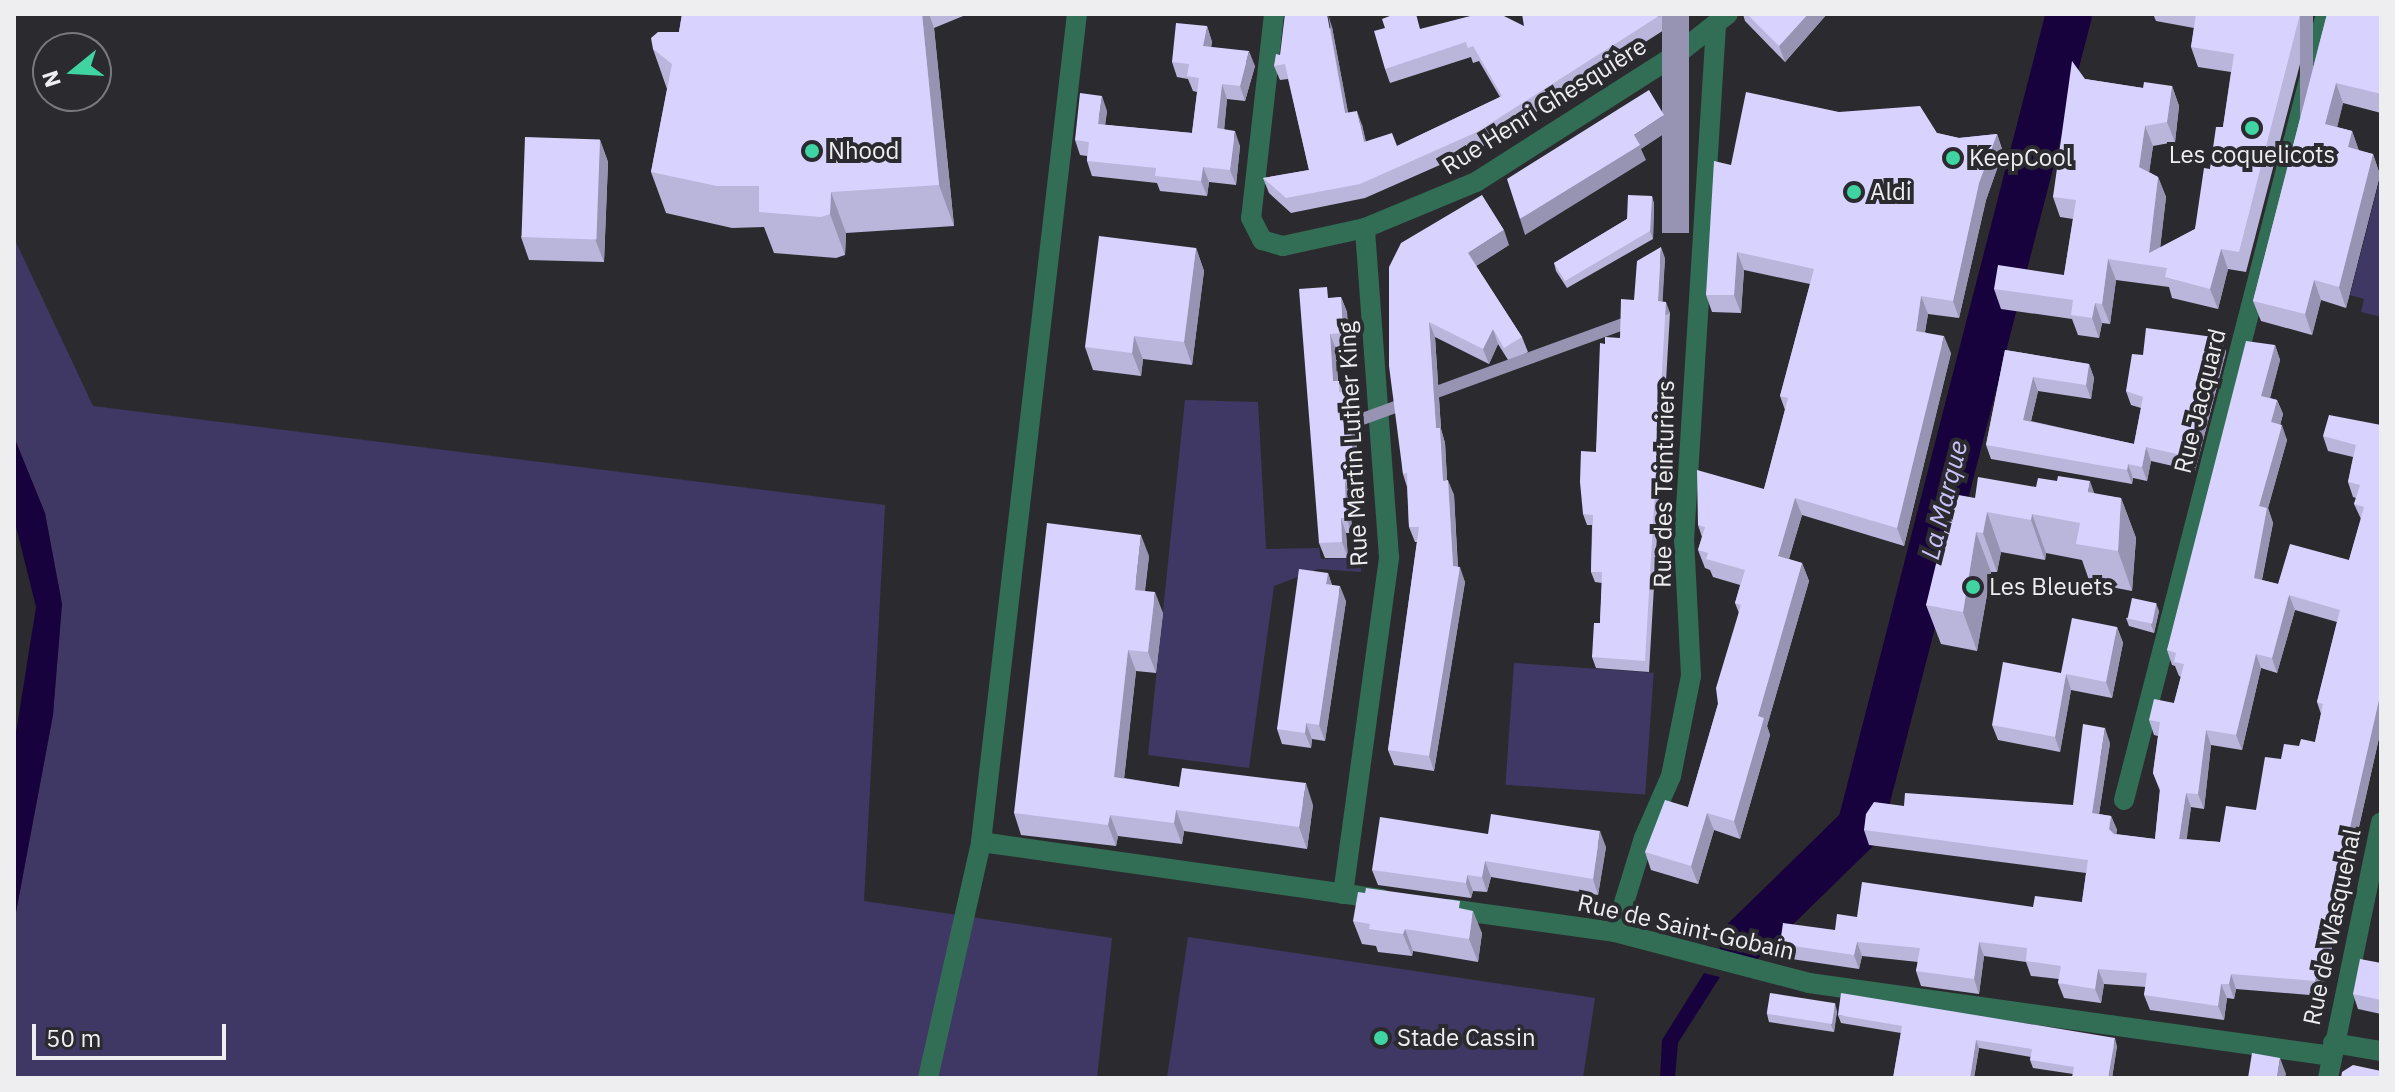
<!DOCTYPE html>
<html>
<head>
<meta charset="utf-8">
<style>
	body { margin:0 }
	#map { position:relative; width:2395px; height:1092px; overflow:hidden; background:#2b2b2f; font-family:"IBM Plex Sans",sans-serif }
	div>[style] { position:absolute }
	[style*='--x'] { left:calc(var(--x)*1px); top:calc(var(--y)*1px); width:calc(var(--w)*1px); rotate:calc(var(--a)*1deg) }
	.green>* { inset:0; background:#403864; transform-origin:0 0 }
	.water>* { inset:0; background:#18023e }
	.river>* { height:46px; margin:-23px; padding:0 23px; transform-origin:23px; border-radius:23px; background:#18023e }
	.minor>* { height:20px; margin:-10px; padding:0 10px; transform-origin:10px; border-radius:10px; background:#326d56 }
	.tertiary>* { height:20px; margin:-10px; padding:0 10px; transform-origin:10px; border-radius:10px; background:#326d56 }
	.wall>* { inset:0; background:#bab5db }
	.shaded-wall>* { inset:0; background:#9793b2; transform-origin:0 0 }
	.building>* { inset:0; background:#d8d2ff; transform-origin:0 0 }
	.dots>* { width:22px; height:22px; translate:-50% -50%; box-sizing:border-box; border:4px solid #2b2b2f; border-radius:50% }
	span { translate:-50% -50%; white-space:nowrap; text-align:center; line-height:1.15; -webkit-text-stroke:8px #2b2b2f; paint-order:stroke }
	.street-label { font-size:24px; color:#eeeef1 }
	.poi-label { font-size:24px; color:#eeeef1 }
	.left { translate:0 -50%; text-align:left }
	.water-label { font-size:26px; color:#cac2fb; font-style:italic }
	.frame { position:absolute; inset:0; border:16px solid #eeeef1; pointer-events:none }
	.north { position:absolute; left:32px; top:32px; width:80px; height:80px; box-sizing:border-box; background:#2b2b2f; border:2px solid #79797d; border-radius:50%; rotate:252deg; font-size:22px; font-weight:700; line-height:32px; text-align:center; color:#eeeef1 }
	.north::after { content:''; display:block; margin:auto; width:28px; height:36px; background:#40d4a2; clip-path:polygon(50% 0,100% 100%,50% 72%,0 100%) }
	.scale { position:absolute; left:32px; top:1024px; width:194px; height:36px; box-sizing:border-box; border:4px solid #eeeef1; border-top:0; padding-left:10px; font-size:24px; line-height:28px; white-space:nowrap; color:#eeeef1; -webkit-text-stroke:6px #2b2b2f; paint-order:stroke }
</style>
</head>
<body>
<div id="map">
	<div class="green">
		<i style="clip-path:polygon(2381px 175px,2381px 317px,2361px 312px,2364px 299px,2350px 295px)"></i>
		<i style="clip-path:polygon(14px 238px,93px 406px,885px 505px,864px 901px,1112px 938px,1097px 1078px,14px 1078px,14px 923px,53px 715px,62px 604px,45px 513px,14px 437px)"></i>
		<i style="clip-path:polygon(1185px 400px,1258px 402px,1266px 549px,1319px 548px,1321px 559px,1362px 558px,1361px 572px,1318px 569px,1274px 586px,1249px 768px,1148px 755px)"></i>
		<i style="left:1514px;top:663px;width:140px;height:122px;rotate:4deg"></i>
		<i style="clip-path:polygon(1188px 937px,1595px 998px,1583px 1078px,1167px 1078px)"></i>
	</div>
	<div class="water">
		<i style="clip-path:polygon(14px 437px,45px 513px,62px 604px,53px 715px,14px 923px,14px 745px,36px 607px,14px 519px)"></i>
		<i style="clip-path:polygon(1704px 973px,1720px 977px,1678px 1043px,1675px 1078px,1660px 1078px,1662px 1040px)"></i>
	</div>
	<div class="river">
		<i style="--x:1742;--y:942;--w:165;--a:-44.3"></i>
		<i style="--x:1860;--y:827;--w:839;--a:-75.58"></i>
	</div>
	<div class="minor">
		<i style="--x:1274;--y:14;--w:205;--a:96.4"></i>
		<i style="--x:1251;--y:218;--w:25;--a:63"></i>
		<i style="--x:1262;--y:240;--w:22;--a:16"></i>
		<i style="--x:1283;--y:246;--w:84;--a:-12.4"></i>
		<i style="--x:1365;--y:228;--w:120;--a:-22.5"></i>
		<i style="--x:1476;--y:182;--w:242;--a:-32.5"></i>
		<i style="--x:1680;--y:52;--w:61;--a:-38.4"></i>
		<i style="--x:2124;--y:800;--w:812;--a:-75.59"></i>
		<i style="--x:981;--y:842;--w:405;--a:8.1"></i>
		<i style="--x:1343;--y:894;--w:340;--a:-82.2"></i>
		<i style="--x:1389;--y:557;--w:330;--a:-94.2"></i>
		<i style="--x:1449;--y:909;--w:168;--a:7.9"></i>
		<i style="--x:1615;--y:932;--w:201;--a:14.7"></i>
		<i style="--x:1809;--y:983;--w:528;--a:7.95"></i>
		<i style="--x:1615;--y:932;--w:98;--a:-72.9"></i>
		<i style="--x:1644;--y:838;--w:68;--a:-66.5"></i>
		<i style="--x:1671;--y:776;--w:102;--a:-78.7"></i>
		<i style="--x:1691;--y:676;--w:136;--a:-92.9"></i>
		<i style="--x:1684;--y:540;--w:515;--a:-86.44"></i>
		<i style="--x:2333;--y:1043;--w:49;--a:9.5"></i>
		<i style="--x:928;--y:1078;--w:242;--a:-77.3"></i>
		<i style="--x:981;--y:842;--w:834;--a:-83.39"></i>
	</div>
	<div class="tertiary">
		<i style="--x:2328;--y:1078;--w:261;--a:-78.3"></i>
	</div>
	<div class="wall">
		<i style="clip-path:polygon(682px 14px,968px 14px,934px 28px,954px 226px,846px 233px,845px 255px,836px 258px,774px 253px,764px 227px,732px 228px,666px 213px,651px 172px,667px 89px,653px 49px,679px 32px)"></i>
		<i style="clip-path:polygon(1689px 14px,1483px 146px,1365px 198px,1291px 213px,1269px 193px,1263px 178px,1309px 170px,1288px 79px,1280px 80px,1274px 66px,1280px 55px,1332px 27px,1348px 113px,1362px 125px,1366px 142px,1397px 146px,1500px 97px,1479px 61px,1473px 63px,1471px 57px,1390px 83px,1385px 69px,1421px 29px,1524px 26px)"></i>
		<i style="clip-path:polygon(1743px 14px,1827px 14px,1785px 62px,1745px 21px)"></i>
		<i style="clip-path:polygon(2153px 14px,2313px 14px,2246px 272px,2228px 269px,2218px 309px,2172px 298px,2169px 287px,2116px 280px,2110px 324px,2102px 323px,2099px 338px,2078px 335px,2072px 319px,2001px 309px,1994px 289px,2064px 275px,2073px 219px,2060px 217px,2053px 197px,2085px 79px,2143px 88px,2172px 86px,2179px 106px,2175px 142px,2153px 146px,2149px 172px,2158px 177px,2166px 197px,2160px 248px,2195px 229px,2210px 169px,2223px 127px,2231px 72px,2198px 67px,2191px 47px,2194px 28px,2156px 21px)"></i>
		<i style="clip-path:polygon(2327px 14px,2381px 14px,2381px 113px,2343px 103px,2337px 127px,2352px 131px,2359px 151px,2373px 154px,2380px 175px,2346px 308px,2321px 300px,2312px 335px,2261px 321px,2253px 301px)"></i>
		<i style="clip-path:polygon(1207px 26px,1212px 42px,1211px 47px,1255px 66px,1245px 101px,1227px 99px,1224px 129px,1240px 146px,1236px 185px,1209px 182px,1207px 196px,1160px 191px,1157px 183px,1092px 176px,1087px 161px,1087px 156px,1080px 155px,1075px 140px,1107px 111px,1105px 125px,1192px 133px,1197px 92px,1193px 91px,1188px 79px,1177px 77px,1172px 62px)"></i>
		<i style="clip-path:polygon(1937px 133px,1959px 138px,1997px 134px,2003px 152px,1986px 200px,1959px 318px,1928px 314px,1925px 332px,1951px 353px,1904px 546px,1802px 515px,1789px 559px,1802px 563px,1809px 581px,1767px 726px,1770px 735px,1740px 839px,1714px 830px,1698px 884px,1651px 870px,1645px 852px,1688px 807px,1718px 704px,1739px 613px,1735px 603px,1740px 585px,1713px 577px,1710px 570px,1705px 568px,1698px 550px,1702px 537px,1698px 525px,1764px 489px,1785px 410px,1780px 396px,1810px 284px,1744px 270px,1741px 313px,1712px 312px,1706px 295px,1731px 165px)"></i>
		<i style="clip-path:polygon(600px 140px,608px 162px,604px 262px,529px 260px,521px 237px)"></i>
		<i style="clip-path:polygon(1652px 196px,1654px 204px,1653px 239px,1567px 288px,1556px 271px,1554px 263px,1627px 219px)"></i>
		<i style="clip-path:polygon(1509px 245px,1476px 266px,1522px 337px,1528px 352px,1510px 363px,1498px 344px,1489px 364px,1435px 337px,1441px 429px,1445px 443px,1447px 480px,1454px 495px,1458px 567px,1465px 582px,1434px 771px,1394px 765px,1388px 750px,1417px 542px,1415px 542px,1409px 527px,1407px 487px,1403px 474px,1389px 267px)"></i>
		<i style="clip-path:polygon(1196px 248px,1204px 271px,1192px 365px,1143px 359px,1141px 376px,1093px 370px,1085px 347px)"></i>
		<i style="clip-path:polygon(1665px 258px,1662px 302px,1670px 313px,1649px 672px,1596px 668px,1592px 657px,1600px 623px,1602px 583px,1595px 582px,1591px 572px,1592px 525px,1587px 525px,1583px 514px,1596px 452px,1605px 344px,1620px 338px,1634px 300px)"></i>
		<i style="clip-path:polygon(1341px 297px,1347px 312px,1349px 349px,1336px 349px,1338px 381px,1343px 391px,1355px 406px,1359px 495px,1350px 496px,1352px 533px,1346px 533px,1348px 558px,1325px 558px,1319px 543px,1332px 298px)"></i>
		<i style="clip-path:polygon(2221px 338px,2226px 352px,2195px 471px,2151px 461px,2147px 481px,2133px 478px,2132px 484px,1991px 459px,1986px 445px,2005px 350px,2089px 364px,2094px 378px,2091px 399px,2038px 391px,2031px 421px,2134px 444px,2141px 408px,2131px 405px,2126px 391px,2143px 355px)"></i>
		<i style="clip-path:polygon(evenodd,2275px 345px,2280px 360px,2270px 398px,2277px 400px,2283px 414px,2280px 425px,2287px 440px,2268px 508px,2273px 523px,2262px 580px,2278px 584px,2349px 560px,2361px 519px,2354px 504px,2356px 498px,2353px 497px,2348px 482px,2353px 457px,2328px 451px,2323px 436px,2381px 425px,2381px 729px,2321px 996px,2236px 989px,2234px 999px,2227px 998px,2224px 1020px,2150px 1010px,2144px 995px,2146px 987px,2104px 984px,2101px 1003px,2064px 998px,2058px 983px,2059px 979px,2031px 976px,2026px 962px,1984px 956px,1979px 994px,1921px 986px,1916px 971px,1918px 962px,1862px 956px,1859px 969px,1785px 958px,1780px 944px,1835px 930px,1857px 917px,2033px 907px,2082px 902px,2086px 873px,1869px 845px,1864px 830px,1904px 806px,2073px 805px,2110px 743px,2099px 814px,2111px 816px,2117px 830px,2116px 834px,2155px 839px,2160px 791px,2153px 773px,2158px 736px,2154px 735px,2149px 720px,2174px 703px,2181px 677px,2179px 676px,2175px 666px,2172px 665px,2167px 650px,2275px 345px,2295px 610px,2337px 622px,2317px 702px,2321px 714px,2315px 742px,2299px 746px,2281px 759px,2256px 810px,2220px 842px,2186px 839px,2191px 807px,2204px 809px,2211px 745px,2242px 750px,2261px 668px,2277px 673px,2295px 610px)"></i>
		<i style="clip-path:polygon(2036px 487px,2094px 494px,2121px 498px,2136px 538px,2132px 591px,2090px 583px,2082px 560px,2046px 553px,2045px 560px,2001px 552px,1997px 572px,1991px 572px,1977px 651px,1941px 644px,1926px 605px,1975px 498px)"></i>
		<i style="clip-path:polygon(1149px 556px,1145px 591px,1163px 613px,1156px 673px,1136px 671px,1124px 778px,1179px 787px,1313px 805px,1307px 849px,1184px 831px,1182px 844px,1118px 836px,1116px 846px,1021px 835px,1014px 813px)"></i>
		<i style="clip-path:polygon(1328px 573px,1332px 585px,1346px 601px,1325px 741px,1312px 739px,1311px 748px,1282px 744px,1277px 729px)"></i>
		<i style="clip-path:polygon(2159px 611px,2154px 633px,2129px 626px,2126px 618px)"></i>
		<i style="clip-path:polygon(2117px 627px,2123px 643px,2112px 698px,2071px 690px,2060px 752px,1998px 740px,1992px 725px,2061px 673px)"></i>
		<i style="clip-path:polygon(1488px 834px,1606px 847px,1598px 895px,1491px 877px,1487px 892px,1473px 891px,1471px 898px,1378px 885px,1372px 870px)"></i>
		<i style="clip-path:polygon(1462px 909px,1482px 933px,1478px 962px,1413px 951px,1412px 956px,1378px 952px,1376px 946px,1362px 944px,1353px 921px)"></i>
		<i style="clip-path:polygon(2381px 963px,2381px 1014px,2358px 1009px,2353px 994px)"></i>
		<i style="clip-path:polygon(1837px 1011px,1834px 1032px,1769px 1022px,1767px 1014px)"></i>
		<i style="clip-path:polygon(1838px 1015px,2117px 1046px,2112px 1078px,2072px 1078px,2073px 1074px,2033px 1068px,2030px 1060px,2031px 1057px,1979px 1048px,1974px 1078px,1893px 1078px,1901px 1033px,1841px 1023px)"></i>
	</div>
	<div class="shaded-wall">
		<i style="clip-path:polygon(922px 14px,929px 14px,934px 28px,954px 226px,939px 185px)"></i>
		<i style="clip-path:polygon(1328px 14px,1332px 27px,1351px 128px,1345px 113px)"></i>
		<i style="left:1662px;top:14px;width:27px;height:219px"></i>
		<i style="clip-path:polygon(1808px 14px,1827px 14px,1785px 62px,1779px 46px)"></i>
		<i style="left:2300px;top:14px;width:13px;height:246px"></i>
		<i style="clip-path:polygon(1207px 26px,1212px 42px,1209px 61px,1203px 46px)"></i>
		<i style="clip-path:polygon(1249px 51px,1255px 66px,1245px 101px,1240px 86px)"></i>
		<i style="clip-path:polygon(2336px 83px,2343px 103px,2333px 144px,2325px 124px)"></i>
		<i style="clip-path:polygon(1222px 84px,1227px 99px,1223px 143px,1217px 128px)"></i>
		<i style="clip-path:polygon(2172px 86px,2179px 106px,2175px 142px,2167px 122px)"></i>
		<i style="clip-path:polygon(1102px 96px,1107px 111px,1103px 140px,1098px 124px)"></i>
		<i style="clip-path:polygon(1357px 111px,1362px 125px,1369px 157px,1364px 142px)"></i>
		<i style="clip-path:polygon(1664px 115px,1670px 130px,1641px 149px,1646px 160px,1525px 235px,1520px 219px,1634px 135px)"></i>
		<i style="clip-path:polygon(2145px 126px,2153px 146px,2147px 187px,2139px 167px)"></i>
		<i style="clip-path:polygon(1235px 131px,1240px 146px,1236px 185px,1230px 170px)"></i>
		<i style="clip-path:polygon(2352px 131px,2359px 151px,2348px 147px)"></i>
		<i style="clip-path:polygon(1997px 134px,2003px 152px,1986px 200px,1959px 318px,1953px 301px,1979px 183px)"></i>
		<i style="clip-path:polygon(600px 140px,608px 162px,604px 262px,595px 239px)"></i>
		<i style="clip-path:polygon(2373px 154px,2380px 175px,2346px 308px,2339px 287px)"></i>
		<i style="clip-path:polygon(1203px 167px,1209px 182px,1207px 196px,1201px 181px)"></i>
		<i style="clip-path:polygon(2158px 177px,2166px 197px,2158px 266px,2149px 253px)"></i>
		<i style="clip-path:polygon(831px 192px,846px 233px,845px 255px,830px 214px)"></i>
		<i style="clip-path:polygon(1652px 196px,1654px 204px,1653px 239px,1650px 231px)"></i>
		<i style="clip-path:polygon(1504px 230px,1509px 245px,1473px 268px,1468px 253px)"></i>
		<i style="clip-path:polygon(1661px 247px,1665px 258px,1662px 312px,1658px 301px)"></i>
		<i style="clip-path:polygon(1196px 248px,1204px 271px,1192px 365px,1184px 342px)"></i>
		<i style="clip-path:polygon(2221px 249px,2228px 269px,2218px 309px,2210px 289px)"></i>
		<i style="clip-path:polygon(1737px 252px,1744px 270px,1741px 313px,1734px 295px)"></i>
		<i style="clip-path:polygon(2108px 259px,2116px 280px,2110px 324px,2102px 304px)"></i>
		<i style="clip-path:polygon(2314px 280px,2321px 300px,2312px 335px,2305px 314px)"></i>
		<i style="clip-path:polygon(1921px 296px,1928px 314px,1922px 348px,1916px 331px)"></i>
		<i style="clip-path:polygon(1341px 297px,1347px 312px,1349px 349px,1343px 333px)"></i>
		<i style="left:1666px;top:302px;width:12px;height:360px;rotate:70deg"></i>
		<i style="clip-path:polygon(2095px 303px,2102px 323px,2099px 338px,2092px 318px)"></i>
		<i style="clip-path:polygon(1429px 322px,1435px 337px,1441px 429px,1445px 443px,1448px 496px,1443px 481px,1436px 428px)"></i>
		<i style="clip-path:polygon(1493px 329px,1498px 344px,1489px 364px,1483px 349px)"></i>
		<i style="clip-path:polygon(1330px 334px,1336px 349px,1338px 397px,1333px 381px)"></i>
		<i style="clip-path:polygon(1134px 336px,1143px 359px,1141px 376px,1132px 353px)"></i>
		<i style="clip-path:polygon(1944px 336px,1951px 353px,1904px 546px,1897px 528px)"></i>
		<i style="clip-path:polygon(2221px 338px,2226px 352px,2195px 471px,2190px 457px)"></i>
		<i style="clip-path:polygon(2275px 345px,2280px 360px,2267px 410px,2261px 396px)"></i>
		<i style="clip-path:polygon(2089px 364px,2094px 378px,2091px 399px,2086px 385px)"></i>
		<i style="clip-path:polygon(2033px 377px,2038px 391px,2028px 434px,2023px 420px)"></i>
		<i style="clip-path:polygon(1349px 391px,1355px 406px,1359px 495px,1354px 480px)"></i>
		<i style="clip-path:polygon(2277px 400px,2283px 414px,2277px 437px,2271px 422px)"></i>
		<i style="clip-path:polygon(2282px 425px,2287px 440px,2268px 508px,2273px 523px,2259px 593px,2254px 578px,2259px 506px)"></i>
		<i style="clip-path:polygon(2146px 447px,2151px 461px,2147px 481px,2142px 467px)"></i>
		<i style="clip-path:polygon(2128px 464px,2133px 478px,2132px 484px,2127px 470px)"></i>
		<i style="clip-path:polygon(1448px 480px,1454px 495px,1458px 574px,1460px 567px,1465px 582px,1434px 771px,1429px 756px,1453px 566px)"></i>
		<i style="clip-path:polygon(1345px 481px,1350px 496px,1352px 533px,1346px 518px)"></i>
		<i style="clip-path:polygon(2090px 481px,2104px 521px,2088px 492px)"></i>
		<i style="clip-path:polygon(1795px 498px,1802px 515px,1784px 574px,1778px 556px)"></i>
		<i style="clip-path:polygon(2121px 498px,2136px 538px,2132px 591px,2118px 551px)"></i>
		<i style="clip-path:polygon(1987px 512px,2001px 552px,1997px 572px,1983px 533px)"></i>
		<i style="clip-path:polygon(2032px 514px,2046px 553px,2045px 560px,2031px 520px)"></i>
		<i style="clip-path:polygon(1341px 518px,1346px 533px,1348px 558px,1342px 542px)"></i>
		<i style="clip-path:polygon(1976px 532px,1991px 572px,1977px 651px,1963px 612px)"></i>
		<i style="clip-path:polygon(1141px 535px,1149px 556px,1142px 611px,1135px 590px)"></i>
		<i style="clip-path:polygon(1802px 563px,1809px 581px,1767px 726px,1770px 735px,1740px 839px,1734px 821px,1758px 716px)"></i>
		<i style="clip-path:polygon(1328px 573px,1333px 589px,1326px 584px)"></i>
		<i style="clip-path:polygon(1340px 586px,1346px 601px,1325px 741px,1319px 725px)"></i>
		<i style="clip-path:polygon(1155px 592px,1163px 613px,1156px 673px,1148px 652px)"></i>
		<i style="clip-path:polygon(2289px 595px,2295px 610px,2277px 673px,2272px 658px)"></i>
		<i style="clip-path:polygon(2156px 603px,2159px 611px,2154px 633px,2151px 625px)"></i>
		<i style="clip-path:polygon(2117px 627px,2123px 643px,2112px 698px,2106px 682px)"></i>
		<i style="clip-path:polygon(1128px 650px,1136px 671px,1122px 798px,1114px 777px)"></i>
		<i style="clip-path:polygon(2256px 654px,2261px 668px,2242px 750px,2236px 735px)"></i>
		<i style="clip-path:polygon(2066px 674px,2071px 690px,2060px 752px,2055px 737px)"></i>
		<i style="clip-path:polygon(2381px 691px,2381px 729px,2321px 996px,2315px 981px)"></i>
		<i style="clip-path:polygon(1306px 723px,1312px 739px,1311px 748px,1305px 733px)"></i>
		<i style="clip-path:polygon(2105px 728px,2110px 743px,2097px 827px,2092px 813px)"></i>
		<i style="clip-path:polygon(2206px 730px,2211px 745px,2204px 809px,2198px 794px)"></i>
		<i style="clip-path:polygon(1306px 783px,1313px 805px,1307px 849px,1299px 827px)"></i>
		<i style="clip-path:polygon(2186px 793px,2191px 807px,2185px 853px,2179px 839px)"></i>
		<i style="clip-path:polygon(1176px 810px,1184px 831px,1182px 844px,1174px 823px)"></i>
		<i style="clip-path:polygon(1707px 813px,1714px 830px,1698px 884px,1691px 866px)"></i>
		<i style="clip-path:polygon(1110px 815px,1118px 836px,1116px 846px,1108px 825px)"></i>
		<i style="clip-path:polygon(2111px 816px,2117px 830px,2115px 844px,2109px 829px)"></i>
		<i style="clip-path:polygon(1600px 831px,1606px 847px,1598px 895px,1593px 879px)"></i>
		<i style="clip-path:polygon(1485px 861px,1491px 877px,1487px 892px,1482px 877px)"></i>
		<i style="clip-path:polygon(1467px 875px,1473px 891px,1471px 898px,1466px 883px)"></i>
		<i style="clip-path:polygon(1473px 911px,1482px 933px,1478px 962px,1469px 939px)"></i>
		<i style="clip-path:polygon(1405px 929px,1413px 951px,1412px 956px,1403px 934px)"></i>
		<i style="clip-path:polygon(1857px 942px,1862px 956px,1859px 969px,1854px 955px)"></i>
		<i style="clip-path:polygon(1979px 942px,1984px 956px,1979px 994px,1974px 979px)"></i>
		<i style="clip-path:polygon(2098px 969px,2104px 984px,2101px 1003px,2095px 989px)"></i>
		<i style="clip-path:polygon(2231px 974px,2236px 989px,2234px 999px,2229px 984px)"></i>
		<i style="clip-path:polygon(2221px 984px,2227px 998px,2224px 1020px,2218px 1006px)"></i>
		<i style="clip-path:polygon(1835px 1003px,1837px 1011px,1834px 1032px,1831px 1025px)"></i>
		<i style="clip-path:polygon(2115px 1038px,2117px 1046px,2112px 1078px,2108px 1078px)"></i>
		<i style="clip-path:polygon(1976px 1040px,1979px 1048px,1974px 1078px,1970px 1078px)"></i>
		<i style="clip-path:polygon(2280px 1058px,2286px 1074px,2285px 1078px,2277px 1078px)"></i>
	</div>
	<div class="building">
		<i style="clip-path:polygon(682px 14px,922px 14px,939px 185px,831px 192px,830px 214px,821px 217px,759px 212px,759px 186px,717px 186px,651px 172px,672px 64px,653px 49px,651px 38px,658px 32px,679px 32px)"></i>
		<i style="clip-path:polygon(1285px 14px,1307px 14px,1307px 15px,1327px 14px,1345px 113px,1357px 111px,1364px 142px,1392px 133px,1397px 146px,1502px 96px,1473px 46px,1468px 48px,1466px 42px,1385px 69px,1374px 31px,1385px 28px,1382px 19px,1395px 14px,1416px 14px,1420px 29px,1478px 14px,1500px 14px,1524px 26px,1522px 14px,1662px 14px,1477px 132px,1360px 184px,1286px 198px,1263px 178px,1309px 170px,1285px 64px,1274px 66px,1276px 54px,1280px 55px)"></i>
		<i style="clip-path:polygon(1747px 14px,1808px 14px,1779px 46px)"></i>
		<i style="clip-path:polygon(2196px 14px,2300px 14px,2239px 252px,2221px 249px,2210px 289px,2165px 277px,2167px 268px,2108px 259px,2102px 304px,2095px 303px,2092px 318px,2071px 315px,2073px 300px,1994px 289px,1998px 265px,2064px 275px,2076px 200px,2053px 197px,2072px 61px,2085px 79px,2143px 88px,2144px 82px,2172px 86px,2167px 122px,2145px 126px,2139px 167px,2158px 177px,2149px 253px,2195px 229px,2204px 168px,2210px 169px,2216px 127px,2223px 127px,2234px 54px,2191px 47px)"></i>
		<i style="clip-path:polygon(2327px 14px,2381px 14px,2381px 94px,2336px 83px,2325px 124px,2352px 131px,2348px 147px,2373px 154px,2339px 287px,2314px 280px,2305px 314px,2253px 301px)"></i>
		<i style="clip-path:polygon(1176px 23px,1207px 26px,1203px 46px,1249px 51px,1240px 86px,1222px 84px,1217px 128px,1235px 131px,1230px 170px,1203px 167px,1201px 181px,1155px 176px,1156px 168px,1087px 161px,1089px 142px,1075px 140px,1080px 93px,1102px 96px,1098px 124px,1192px 133px,1199px 78px,1187px 76px,1189px 64px,1172px 62px)"></i>
		<i style="clip-path:polygon(1649px 90px,1664px 115px,1634px 135px,1640px 145px,1520px 219px,1507px 179px)"></i>
		<i style="clip-path:polygon(1746px 92px,1839px 112px,1920px 106px,1937px 133px,1959px 138px,1997px 134px,1979px 183px,1953px 301px,1921px 296px,1916px 331px,1944px 336px,1897px 528px,1795px 498px,1778px 556px,1802px 563px,1758px 716px,1764px 718px,1734px 821px,1707px 813px,1691px 866px,1645px 852px,1665px 800px,1688px 807px,1718px 704px,1716px 688px,1741px 605px,1735px 603px,1745px 570px,1706px 559px,1708px 553px,1698px 550px,1705px 527px,1698px 525px,1697px 470px,1764px 489px,1788px 398px,1780px 396px,1814px 269px,1737px 252px,1734px 295px,1706px 295px,1714px 161px,1731px 165px)"></i>
		<i style="left:525px;top:137px;width:75px;height:100px;rotate:2deg"></i>
		<i style="clip-path:polygon(1482px 195px,1504px 230px,1468px 253px,1522px 337px,1504px 348px,1493px 329px,1483px 349px,1429px 322px,1436px 428px,1440px 428px,1443px 481px,1448px 480px,1453px 566px,1460px 567px,1429px 756px,1388px 750px,1419px 527px,1409px 527px,1407px 473px,1403px 474px,1389px 366px,1389px 267px,1401px 243px)"></i>
		<i style="clip-path:polygon(1628px 195px,1652px 196px,1650px 231px,1565px 281px,1554px 263px,1627px 219px)"></i>
		<i style="clip-path:polygon(1099px 236px,1196px 248px,1184px 342px,1134px 336px,1132px 353px,1085px 347px)"></i>
		<i style="clip-path:polygon(1661px 247px,1658px 301px,1666px 302px,1645px 661px,1592px 657px,1594px 623px,1600px 623px,1602px 572px,1591px 572px,1593px 515px,1583px 514px,1580px 482px,1581px 451px,1596px 452px,1600px 343px,1605px 344px,1605px 337px,1620px 338px,1621px 299px,1634px 300px,1637px 261px)"></i>
		<i style="clip-path:polygon(1327px 287px,1328px 298px,1341px 297px,1343px 333px,1330px 334px,1333px 381px,1339px 381px,1339px 392px,1349px 391px,1354px 480px,1345px 481px,1346px 518px,1341px 518px,1342px 542px,1319px 543px,1299px 289px)"></i>
		<i style="clip-path:polygon(2146px 328px,2221px 338px,2190px 457px,2146px 447px,2142px 467px,2128px 464px,2127px 470px,1986px 445px,2005px 350px,2089px 364px,2086px 385px,2033px 377px,2023px 420px,2134px 444px,2143px 397px,2126px 391px,2132px 354px,2143px 355px)"></i>
		<i style="clip-path:polygon(evenodd,2246px 341px,2275px 345px,2261px 396px,2277px 400px,2271px 422px,2282px 425px,2259px 506px,2267px 508px,2254px 578px,2278px 584px,2290px 544px,2349px 560px,2364px 507px,2354px 504px,2360px 485px,2348px 482px,2356px 445px,2323px 436px,2329px 415px,2381px 425px,2381px 691px,2315px 981px,2231px 974px,2229px 984px,2221px 984px,2218px 1006px,2144px 995px,2147px 973px,2098px 969px,2095px 989px,2058px 983px,2061px 966px,2026px 961px,2027px 948px,1979px 942px,1974px 979px,1916px 971px,1920px 948px,1857px 942px,1854px 955px,1780px 944px,1783px 923px,1835px 930px,1837px 914px,1857px 917px,1862px 882px,2033px 907px,2035px 896px,2082px 902px,2088px 860px,1864px 830px,1866px 814px,1874px 802px,1904px 806px,1905px 793px,2073px 805px,2083px 724px,2105px 728px,2092px 813px,2111px 816px,2109px 829px,2114px 834px,2155px 839px,2160px 789px,2153px 773px,2160px 722px,2149px 720px,2154px 699px,2174px 703px,2184px 664px,2174px 662px,2176px 653px,2167px 650px,2246px 341px,2289px 595px,2340px 610px,2317px 702px,2323px 704px,2315px 742px,2301px 739px,2299px 746px,2284px 744px,2281px 759px,2265px 757px,2256px 810px,2226px 806px,2220px 842px,2179px 839px,2186px 793px,2198px 794px,2206px 730px,2236px 735px,2256px 654px,2272px 658px,2289px 595px)"></i>
		<i style="clip-path:polygon(2058px 476px,2090px 481px,2088px 492px,2121px 498px,2118px 551px,2076px 544px,2080px 523px,2032px 514px,2031px 520px,1987px 512px,1983px 533px,1976px 532px,1963px 612px,1926px 605px,1953px 494px,1975px 498px,1978px 477px,2036px 487px,2038px 478px,2057px 481px)"></i>
		<i style="clip-path:polygon(1047px 523px,1141px 535px,1135px 590px,1155px 592px,1148px 652px,1128px 650px,1114px 777px,1179px 787px,1182px 768px,1306px 783px,1299px 827px,1176px 810px,1174px 823px,1110px 815px,1108px 825px,1014px 813px)"></i>
		<i style="clip-path:polygon(1299px 569px,1328px 573px,1326px 584px,1340px 586px,1319px 725px,1306px 723px,1305px 733px,1277px 729px)"></i>
		<i style="left:2132px;top:598px;width:25px;height:21px;rotate:12deg"></i>
		<i style="clip-path:polygon(2072px 618px,2117px 627px,2106px 682px,2066px 674px,2055px 737px,1992px 725px,2003px 662px,2061px 673px)"></i>
		<i style="clip-path:polygon(1491px 814px,1600px 831px,1593px 879px,1485px 861px,1482px 877px,1467px 875px,1466px 883px,1372px 870px,1380px 817px,1488px 834px)"></i>
		<i style="clip-path:polygon(1366px 888px,1460px 901px,1459px 908px,1473px 911px,1469px 939px,1405px 929px,1403px 934px,1369px 929px,1370px 924px,1353px 921px,1358px 892px,1365px 893px)"></i>
		<i style="clip-path:polygon(2360px 959px,2381px 963px,2381px 1000px,2353px 994px)"></i>
		<i style="left:1770px;top:993px;width:66px;height:21px;rotate:9deg"></i>
		<i style="clip-path:polygon(1841px 993px,2115px 1038px,2108px 1078px,2072px 1078px,2074px 1067px,2030px 1060px,2032px 1049px,1976px 1040px,1970px 1078px,1893px 1078px,1902px 1026px,1838px 1015px)"></i>
		<i style="clip-path:polygon(2252px 1053px,2280px 1058px,2277px 1078px,2248px 1078px)"></i>
		<i style="clip-path:polygon(2353px 1065px,2381px 1071px,2381px 1078px,2341px 1078px,2342px 1072px)"></i>
	</div>
	<div class="dots">
		<i style="left:2252px;top:128px;background:#40d4a2"></i>
		<i style="left:812px;top:151px;background:#40d4a2"></i>
		<i style="left:1953px;top:158px;background:#40d4a2"></i>
		<i style="left:1854px;top:192px;background:#40d4a2"></i>
		<i style="left:1973px;top:587px;background:#40d4a2"></i>
		<i style="left:1381px;top:1038px;background:#40d4a2"></i>
	</div>
	<div class="street-label">
		<span style="left:1544px;top:106px;rotate:-32deg">Rue Henri Ghesquière</span>
		<span style="left:2200px;top:401px;rotate:-76deg">Rue Jacquard</span>
		<span style="left:1353px;top:444px;rotate:-93deg">Rue Martin Luther King</span>
		<span style="left:1664px;top:484px;rotate:-89deg">Rue des Teinturiers</span>
		<span style="left:1686px;top:927px;rotate:13deg">Rue de Saint-Gobain</span>
		<span style="left:2332px;top:927px;rotate:-78deg">Rue de Wasquehal</span>
	</div>
	<div class="poi-label">
		<span class="left" style="left:828px;top:151px">Nhood</span>
		<span style="left:2252px;top:155px">Les coquelicots</span>
		<span class="left" style="left:1969px;top:158px">KeepCool</span>
		<span class="left" style="left:1870px;top:192px">Aldi</span>
		<span class="left" style="left:1989px;top:587px">Les Bleuets</span>
		<span class="left" style="left:1397px;top:1038px">Stade Cassin</span>
	</div>
	<div class="water-label">
		<span style="left:1944px;top:500px;rotate:-76deg">La Marque</span>
	</div>
	<div class="frame"></div>
	<div class="north">N</div>
	<div class="scale">50 m</div>
</div>
</body>
</html>
